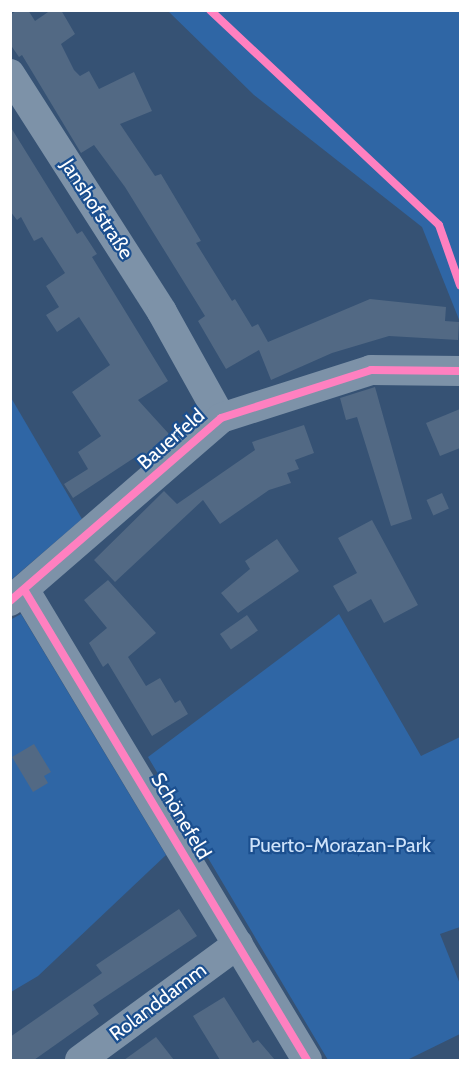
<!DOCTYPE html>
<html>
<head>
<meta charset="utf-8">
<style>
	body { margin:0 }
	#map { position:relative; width:471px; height:1071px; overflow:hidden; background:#365274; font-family:Cabin,sans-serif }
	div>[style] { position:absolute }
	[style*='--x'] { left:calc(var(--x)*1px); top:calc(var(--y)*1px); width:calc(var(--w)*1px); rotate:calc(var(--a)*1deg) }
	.green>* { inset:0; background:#2f66a5 }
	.building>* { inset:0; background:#526984; transform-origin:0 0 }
	.minor>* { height:30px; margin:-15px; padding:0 15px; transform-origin:15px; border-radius:15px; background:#7d92a8 }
	.cycleway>* { height:8px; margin:-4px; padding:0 4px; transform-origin:4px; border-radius:4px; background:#ff80c0 }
	span { translate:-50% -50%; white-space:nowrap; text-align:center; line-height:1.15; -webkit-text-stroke:4.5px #1b4f8f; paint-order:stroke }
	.street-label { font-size:20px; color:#fff }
	.park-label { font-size:20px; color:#cfe3fa }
	.frame { position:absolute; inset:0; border:12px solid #fff; pointer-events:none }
</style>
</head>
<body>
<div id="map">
	<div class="green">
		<i style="clip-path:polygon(168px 11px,460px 11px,460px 322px,422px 227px,254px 95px)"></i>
		<i style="clip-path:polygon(10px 396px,82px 519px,11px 580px,10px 580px)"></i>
		<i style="clip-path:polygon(21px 614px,166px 855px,38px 976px,11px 992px,10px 620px)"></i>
		<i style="clip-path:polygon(339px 614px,421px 756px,460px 737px,460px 927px,440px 934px,460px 984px,460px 1034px,407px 1060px,328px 1060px,148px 757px)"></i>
	</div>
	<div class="building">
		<i style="clip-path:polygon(18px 10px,28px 10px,35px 21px,51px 10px,61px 10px,75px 34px,61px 44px,74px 70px,80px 76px,89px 71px,99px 89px,134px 72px,152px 111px,120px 124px,155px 176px,161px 174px,201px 241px,196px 243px,232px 301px,235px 299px,252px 327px,258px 324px,268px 342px,370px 299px,446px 307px,445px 321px,459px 322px,458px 340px,389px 336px,332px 353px,271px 380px,259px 350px,226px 369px,198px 321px,205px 316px,125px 187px,94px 145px,81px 153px,22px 55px,19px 57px,10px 44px,10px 15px)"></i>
		<i style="clip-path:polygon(10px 126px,77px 234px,82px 231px,97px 254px,92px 257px,168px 381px,138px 400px,169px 434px,143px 457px,140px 454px,73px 498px,64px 484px,88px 469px,78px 452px,101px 436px,72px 392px,110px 365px,79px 317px,57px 332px,46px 315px,59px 307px,46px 286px,65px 273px,42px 237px,34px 241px,21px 217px,17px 220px,10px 211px)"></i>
		<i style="clip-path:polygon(375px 387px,412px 519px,391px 526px,357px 417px,346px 420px,340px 398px)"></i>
		<i style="clip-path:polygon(460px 409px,460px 448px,440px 456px,426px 423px)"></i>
		<i style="clip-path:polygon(304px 425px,314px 453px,295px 460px,299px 469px,287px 473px,291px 483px,269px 490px,220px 524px,203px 500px,115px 582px,94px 560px,164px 491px,177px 504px,255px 450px,252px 442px)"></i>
		<i style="left:442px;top:493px;width:17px;height:17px;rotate:66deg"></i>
		<i style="clip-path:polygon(372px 520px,418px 605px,384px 623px,371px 599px,348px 612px,333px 586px,357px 573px,338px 538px)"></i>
		<i style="clip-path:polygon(277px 539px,299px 571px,238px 613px,221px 593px,250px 569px,245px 561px)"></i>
		<i style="clip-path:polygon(108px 580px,156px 633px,128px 657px,146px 686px,160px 678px,175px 703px,180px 700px,188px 714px,152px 736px,108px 663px,103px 667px,89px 643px,107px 628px,84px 600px)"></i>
		<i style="left:247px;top:615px;width:19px;height:33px;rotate:55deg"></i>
		<i style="clip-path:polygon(34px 744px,51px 772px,44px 776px,48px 783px,33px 792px,12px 757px)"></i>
		<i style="clip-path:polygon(179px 909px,197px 936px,93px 1005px,99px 1014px,34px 1060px,10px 1060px,10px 1037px,102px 973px,96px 965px)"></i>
		<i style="clip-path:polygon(224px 997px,253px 1043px,258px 1040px,275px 1060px,220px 1060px,193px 1016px)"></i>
		<i style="clip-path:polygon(156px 1037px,174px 1060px,124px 1060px)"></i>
	</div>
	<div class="minor">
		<i style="--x:10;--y:74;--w:282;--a:57.4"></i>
		<i style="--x:162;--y:312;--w:121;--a:60.9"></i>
		<i style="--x:25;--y:591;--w:547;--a:58.98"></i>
		<i style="--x:10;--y:601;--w:279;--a:-40.9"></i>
		<i style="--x:221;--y:418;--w:157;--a:-17.7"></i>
		<i style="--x:371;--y:370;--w:89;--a:0.6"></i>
		<i style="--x:80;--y:1060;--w:196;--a:-36.3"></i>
	</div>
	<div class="cycleway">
		<i style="--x:210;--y:10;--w:314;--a:43.2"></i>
		<i style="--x:439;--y:225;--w:64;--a:70.7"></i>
		<i style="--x:25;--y:591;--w:547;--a:58.98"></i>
		<i style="--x:10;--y:601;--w:279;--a:-40.9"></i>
		<i style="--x:221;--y:418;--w:157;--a:-17.7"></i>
		<i style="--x:371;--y:370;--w:89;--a:0.6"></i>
	</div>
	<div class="street-label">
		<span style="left:97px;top:209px;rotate:57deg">Janshofstraße</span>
		<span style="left:171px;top:439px;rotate:-41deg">Bauerfeld</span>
		<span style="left:181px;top:816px;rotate:59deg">Schönefeld</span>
		<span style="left:158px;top:1002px;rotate:-37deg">Rolanddamm</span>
	</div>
	<div class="park-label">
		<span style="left:340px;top:845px">Puerto-Morazan-Park</span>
	</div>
	<div class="frame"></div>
</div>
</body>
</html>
